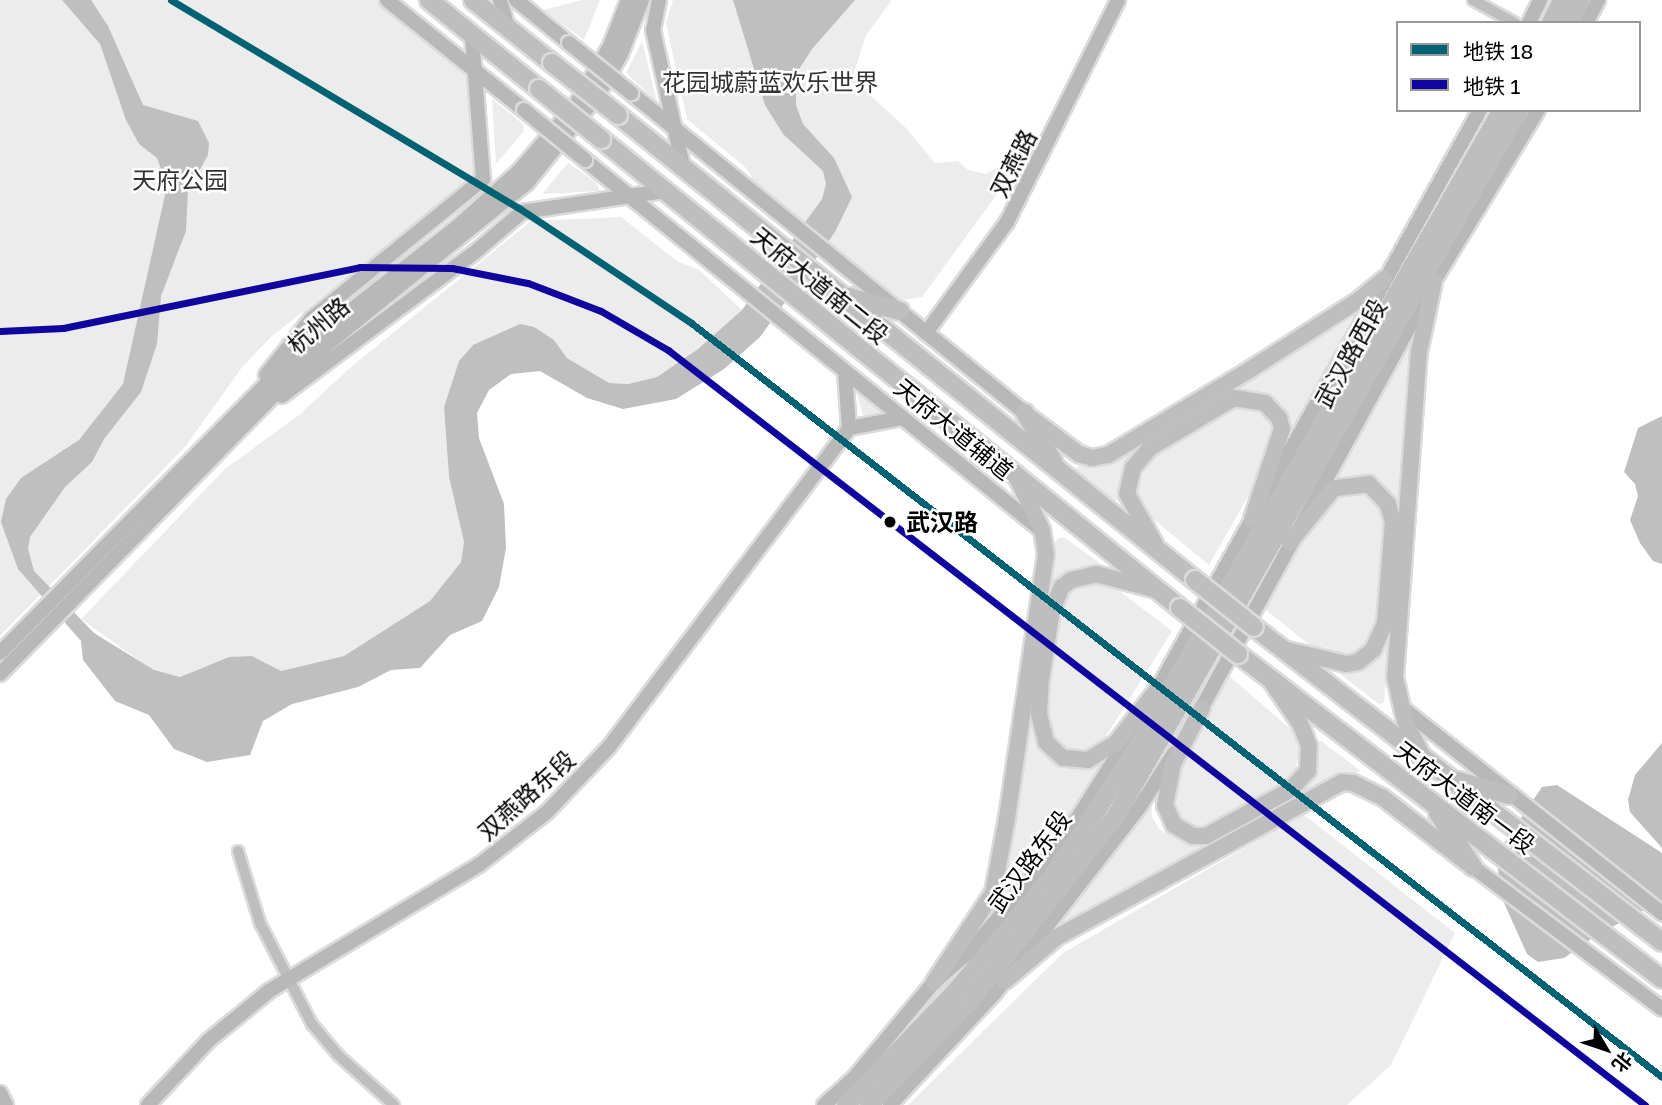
<!DOCTYPE html>
<html>
<head>
<meta charset="utf-8">
<style>
	body { margin:0 }
	#map { position:relative; width:1662px; height:1105px; overflow:hidden; background:#fff; font-family:"Golos Text","Noto Sans SC",sans-serif }
	div>[style] { position:absolute }
	[style*='--x'] { left:calc(var(--x)*1px); top:calc(var(--y)*1px); width:calc(var(--w)*1px); rotate:calc(var(--a)*1deg) }
	.green>* { inset:0; background:#ececec }
	.water>* { inset:0; background:#bfbfbf }
	.roads { filter:drop-shadow(2px 0 #dbdbdb) drop-shadow(-2px 0 #dbdbdb) drop-shadow(0 2px #dbdbdb) drop-shadow(0 -2px #dbdbdb) }
	.street>* { height:10px; margin:-5px; padding:0 5px; transform-origin:5px; border-radius:5px; background:#bebebe }
	.secondary>* { height:14px; margin:-7px; padding:0 7px; transform-origin:7px; border-radius:7px; background:#b8b8b8 }
	.primary>* { height:16px; margin:-8px; padding:0 8px; transform-origin:8px; border-radius:8px; background:#bebebe }
	.highway>* { height:18px; margin:-9px; padding:0 9px; transform-origin:9px; border-radius:9px; background:#bebebe }
	.bridges { filter:drop-shadow(2px 0 #dbdbdb) drop-shadow(-2px 0 #dbdbdb) drop-shadow(0 2px #dbdbdb) drop-shadow(0 -2px #dbdbdb) }
	.secondary-bridge>* { height:14px; margin:-7px; padding:0 7px; transform-origin:7px; border-radius:7px; background:#b8b8b8 }
	.highway-bridge>* { height:18px; margin:-9px; padding:0 9px; transform-origin:9px; border-radius:9px; background:#bebebe }
	.metro-1>* { height:7px; margin:-3.5px; padding:0 3.5px; transform-origin:3.5px; border-radius:3.5px; background:#006272 }
	.metro-2>* { height:7px; margin:-3.5px; padding:0 3.5px; transform-origin:3.5px; border-radius:3.5px; background:#10069f }
	.dots>* { width:19px; height:19px; translate:-50% -50%; box-sizing:border-box; border:4px solid #fff; border-radius:50% }
	span { translate:-50% -50%; white-space:nowrap; text-align:center; line-height:1.15; -webkit-text-stroke:5px #fff; paint-order:stroke }
	.park-label { font-size:24px; color:#333 }
	.street-label { font-size:24px; color:#000 }
	.stop-label { font-size:24px; color:#000; font-weight:700 }
	.left { translate:0 -50%; text-align:left }
	.legend { position:absolute; left:1396px; top:21px; width:245px; height:91px; box-sizing:border-box; background:#fff; border:2px solid #999; margin:0; padding:9px 12px; list-style:none; font-size:21px; color:#000 }
	.legend li { display:flex; align-items:center; gap:14px; height:35px }
	.legend b { width:35px; border:2px solid #999 }
	.north { position:absolute; left:1571px; top:1014px; width:70px; height:70px; -webkit-text-stroke:5px #fff; paint-order:stroke; rotate:129deg; font-size:19px; font-weight:700; line-height:28px; text-align:center; color:#000 }
	.north::after { content:''; display:block; margin:auto; width:24px; height:32px; background:#000; clip-path:polygon(50% 0,100% 100%,50% 72%,0 100%) }
</style>
</head>
<body>
<div id="map">
	<div class="green">
		<i style="clip-path:polygon(0 0,377px 0,468px 74px,476px 176px,272px 336px,243px 366px,185px 447px,0 636px)"></i>
		<i style="clip-path:polygon(582px 0,600px 0,584px 40px,543px 10px)"></i>
		<i style="clip-path:polygon(673px 0,892px 0,866px 35px,852px 79px,904px 126px,935px 163px,958px 161px,968px 170px,986px 174px,1018px 155px,1006px 182px,922px 297px,896px 301px,761px 193px,746px 168px,687px 119px,666px 23px)"></i>
		<i style="clip-path:polygon(642px 41px,657px 102px,626px 73px)"></i>
		<i style="clip-path:polygon(492px 99px,523px 124px,524px 131px,496px 164px)"></i>
		<i style="clip-path:polygon(568px 163px,596px 182px,600px 191px,542px 194px)"></i>
		<i style="clip-path:polygon(621px 217px,677px 261px,699px 270px,742px 310px,698px 349px,657px 377px,628px 384px,609px 383px,567px 358px,554px 340px,473px 345px,459px 361px,444px 407px,449px 477px,464px 542px,461px 562px,430px 601px,344px 656px,281px 671px,252px 656px,229px 657px,180px 677px,154px 671px,81px 619px,225px 469px,299px 415px,351px 367px,531px 221px)"></i>
		<i style="clip-path:polygon(1358px 314px,1286px 444px,1287px 431px,1267px 397px,1249px 391px,1228px 393px)"></i>
		<i style="clip-path:polygon(1415px 330px,1384px 703px,1379px 704px,1340px 674px,1341px 670px,1378px 653px,1398px 520px,1391px 494px,1374px 480px,1348px 476px,1326px 485px)"></i>
		<i style="clip-path:polygon(855px 388px,889px 415px,864px 418px)"></i>
		<i style="clip-path:polygon(1235px 405px,1268px 412px,1276px 426px,1268px 461px,1209px 565px,1146px 513px,1135px 494px,1147px 464px,1161px 449px)"></i>
		<i style="clip-path:polygon(1144px 445px,1122px 474px,1121px 500px,1113px 500px,1077px 470px,1078px 466px,1111px 464px)"></i>
		<i style="clip-path:polygon(1353px 487px,1372px 492px,1384px 507px,1387px 527px,1379px 629px,1369px 647px,1347px 658px,1321px 654px,1262px 607px,1313px 518px,1332px 496px)"></i>
		<i style="clip-path:polygon(1058px 538px,1065px 538px,1101px 564px,1062px 577px,1050px 593px,1032px 728px,1037px 744px,1065px 766px,1107px 759px,1092px 788px,996px 913px,1005px 882px,1053px 546px)"></i>
		<i style="clip-path:polygon(1095px 580px,1114px 587px,1172px 631px,1101px 744px,1084px 753px,1070px 755px,1056px 746px,1044px 717px,1055px 625px,1060px 601px,1068px 590px)"></i>
		<i style="clip-path:polygon(1227px 674px,1295px 733px,1299px 755px,1293px 778px,1247px 810px,1211px 829px,1190px 829px,1176px 821px,1169px 787px)"></i>
		<i style="clip-path:polygon(1321px 741px,1361px 771px,1321px 783px,1060px 923px,1151px 795px,1152px 817px,1159px 829px,1182px 842px,1202px 843px,1291px 796px,1315px 743px)"></i>
		<i style="clip-path:polygon(1303px 814px,1455px 933px,1391px 1065px,1347px 1105px,908px 1105px,1063px 953px)"></i>
	</div>
	<div class="water">
		<i style="clip-path:polygon(62px 0,91px 0,108px 26px,143px 105px,198px 121px,209px 143px,208px 155px,188px 191px,186px 231px,161px 296px,157px 344px,141px 392px,104px 439px,92px 462px,65px 487px,30px 537px,28px 549px,34px 571px,94px 633px,154px 670px,180px 677px,229px 657px,252px 656px,281px 671px,344px 656px,430px 601px,461px 562px,464px 542px,449px 477px,444px 407px,459px 361px,473px 345px,520px 324px,534px 327px,554px 340px,567px 358px,609px 383px,628px 384px,657px 377px,698px 349px,742px 310px,822px 199px,826px 184px,823px 171px,783px 134px,765px 105px,733px 0,855px 0,812px 49px,796px 74px,796px 105px,803px 124px,834px 158px,852px 197px,835px 232px,760px 337px,724px 369px,676px 399px,623px 409px,587px 398px,540px 371px,511px 374px,489px 390px,477px 413px,479px 438px,504px 504px,506px 548px,499px 587px,482px 621px,450px 635px,420px 668px,391px 670px,358px 687px,292px 704px,263px 721px,250px 755px,207px 762px,174px 749px,149px 715px,115px 701px,83px 660px,81px 641px,18px 569px,1px 522px,6px 499px,21px 478px,79px 440px,123px 384px,167px 186px,157px 158px,139px 144px,126px 120px,100px 44px)"></i>
		<i style="clip-path:polygon(1662px 416px,1662px 564px,1653px 561px,1640px 543px,1630px 520px,1638px 496px,1635px 484px,1624px 472px,1638px 428px)"></i>
		<i style="clip-path:polygon(1662px 743px,1662px 848px,1630px 812px,1628px 800px,1635px 775px)"></i>
		<i style="clip-path:polygon(1557px 785px,1662px 853px,1662px 901px,1598px 934px,1564px 958px,1538px 962px,1527px 954px,1500px 894px,1498px 868px,1505px 842px,1542px 787px)"></i>
	</div>
	<div class="roads">
		<div class="street">
			<i style="--x:1473;--y:0;--w:48;--a:28.7"></i>
			<i style="--x:238;--y:851;--w:75;--a:73"></i>
			<i style="--x:260;--y:923;--w:114;--a:62.8"></i>
			<i style="--x:312;--y:1024;--w:40;--a:50"></i>
			<i style="--x:338;--y:1055;--w:75;--a:41.8"></i>
		</div>
		<div class="secondary">
			<i style="--x:387;--y:0;--w:176;--a:38.8"></i>
			<i style="--x:500;--y:0;--w:29;--a:74"></i>
			<i style="--x:516;--y:0;--w:68;--a:39.1"></i>
			<i style="--x:659;--y:0;--w:31;--a:101"></i>
			<i style="--x:653;--y:30;--w:139;--a:77.6"></i>
			<i style="--x:1529;--y:23;--w:25;--a:-64"></i>
			<i style="--x:1586;--y:23;--w:26;--a:-62"></i>
			<i style="--x:631;--y:93;--w:508;--a:39.08"></i>
			<i style="--x:585;--y:160;--w:587;--a:39.06"></i>
			<i style="--x:926;--y:333;--w:137;--a:-53.9"></i>
			<i style="--x:1007;--y:222;--w:248;--a:-63.4"></i>
			<i style="--x:845;--y:371;--w:57;--a:86"></i>
			<i style="--x:266;--y:375;--w:72;--a:-51.2"></i>
			<i style="--x:311;--y:319;--w:222;--a:-39.1"></i>
			<i style="--x:483;--y:179;--w:144;--a:-94.4"></i>
			<i style="--x:282;--y:396;--w:239;--a:-36.7"></i>
			<i style="--x:474;--y:253;--w:63;--a:-40.5"></i>
			<i style="--x:522;--y:212;--w:145;--a:-8.4"></i>
			<i style="--x:0;--y:653;--w:424;--a:-45.3"></i>
			<i style="--x:298;--y:352;--w:204;--a:-38.2"></i>
			<i style="--x:458;--y:226;--w:81;--a:-42"></i>
			<i style="--x:518;--y:172;--w:87;--a:-49.2"></i>
			<i style="--x:575;--y:106;--w:69;--a:-59.7"></i>
			<i style="--x:610;--y:46;--w:49;--a:-68.6"></i>
			<i style="--x:0;--y:674;--w:445;--a:-45.5"></i>
			<i style="--x:312;--y:357;--w:277;--a:-39"></i>
			<i style="--x:527;--y:183;--w:115;--a:-51.3"></i>
			<i style="--x:599;--y:93;--w:45;--a:-60.6"></i>
			<i style="--x:621;--y:54;--w:58;--a:-68.7"></i>
			<i style="--x:1152;--y:699;--w:674;--a:-60.89"></i>
			<i style="--x:1401;--y:707;--w:333;--a:38.3"></i>
			<i style="--x:1196;--y:718;--w:498;--a:-61.4"></i>
			<i style="--x:1434;--y:281;--w:200;--a:-58.7"></i>
			<i style="--x:1473;--y:867;--w:236;--a:36.9"></i>
			<i style="--x:0;--y:1093;--w:13;--a:63"></i>
			<i style="--x:148;--y:1105;--w:88;--a:-46.8"></i>
			<i style="--x:208;--y:1041;--w:79;--a:-39.3"></i>
			<i style="--x:269;--y:991;--w:245;--a:-31"></i>
			<i style="--x:479;--y:865;--w:86;--a:-37.9"></i>
			<i style="--x:547;--y:812;--w:90;--a:-46.4"></i>
			<i style="--x:609;--y:747;--w:399;--a:-53"></i>
			<i style="--x:849;--y:428;--w:55;--a:-10.5"></i>
			<i style="--x:824;--y:1105;--w:40;--a:-42"></i>
			<i style="--x:854;--y:1078;--w:125;--a:-50.2"></i>
			<i style="--x:934;--y:982;--w:45;--a:-40.5"></i>
			<i style="--x:968;--y:953;--w:70;--a:-49"></i>
			<i style="--x:1014;--y:900;--w:95;--a:-51.8"></i>
			<i style="--x:1073;--y:825;--w:117;--a:-57.5"></i>
			<i style="--x:890;--y:1105;--w:152;--a:-46.9"></i>
			<i style="--x:994;--y:994;--w:236;--a:-52.1"></i>
			<i style="--x:1139;--y:808;--w:65;--a:-57.5"></i>
		</div>
		<div class="primary">
			<i style="--x:1028;--y:416;--w:64;--a:36.7"></i>
			<i style="--x:1079;--y:454;--w:14;--a:17"></i>
			<i style="--x:1092;--y:458;--w:16;--a:-11"></i>
			<i style="--x:1108;--y:455;--w:167;--a:-31"></i>
			<i style="--x:1251;--y:369;--w:128;--a:-32.6"></i>
			<i style="--x:1359;--y:300;--w:33;--a:-40"></i>
			<i style="--x:1155;--y:544;--w:57;--a:-119.2"></i>
			<i style="--x:1127;--y:494;--w:27;--a:-77"></i>
			<i style="--x:1133;--y:468;--w:26;--a:-50"></i>
			<i style="--x:1150;--y:448;--w:98;--a:-30.8"></i>
			<i style="--x:1234;--y:398;--w:31;--a:9"></i>
			<i style="--x:1265;--y:403;--w:21;--a:47"></i>
			<i style="--x:1279;--y:418;--w:11;--a:75"></i>
			<i style="--x:1282;--y:429;--w:95;--a:108.4"></i>
			<i style="--x:1283;--y:649;--w:65;--a:13.4"></i>
			<i style="--x:1346;--y:664;--w:12;--a:-9"></i>
			<i style="--x:1358;--y:662;--w:19;--a:-39"></i>
			<i style="--x:1373;--y:650;--w:30;--a:-66"></i>
			<i style="--x:1385;--y:623;--w:101;--a:-85.5"></i>
			<i style="--x:1393;--y:522;--w:19;--a:-106"></i>
			<i style="--x:1388;--y:504;--w:28;--a:-134"></i>
			<i style="--x:1369;--y:484;--w:35;--a:173"></i>
			<i style="--x:1334;--y:488;--w:70;--a:129.2"></i>
			<i style="--x:1156;--y:691;--w:66;--a:127.6"></i>
			<i style="--x:1116;--y:743;--w:33;--a:149"></i>
			<i style="--x:1088;--y:760;--w:25;--a:-175"></i>
			<i style="--x:1063;--y:758;--w:23;--a:-137"></i>
			<i style="--x:1046;--y:742;--w:29;--a:-104"></i>
			<i style="--x:1039;--y:714;--w:34;--a:-87"></i>
			<i style="--x:1041;--y:680;--w:71;--a:-81.1"></i>
			<i style="--x:1052;--y:610;--w:25;--a:-67"></i>
			<i style="--x:1062;--y:587;--w:11;--a:-38"></i>
			<i style="--x:1071;--y:580;--w:26;--a:-13"></i>
			<i style="--x:1096;--y:574;--w:63;--a:14.7"></i>
			<i style="--x:1202;--y:708;--w:63;--a:117.4"></i>
			<i style="--x:1173;--y:764;--w:42;--a:101"></i>
			<i style="--x:1165;--y:805;--w:22;--a:66"></i>
			<i style="--x:1174;--y:825;--w:22;--a:30"></i>
			<i style="--x:1193;--y:836;--w:13;--a:0"></i>
			<i style="--x:1206;--y:836;--w:96;--a:-28.7"></i>
			<i style="--x:1290;--y:790;--w:26;--a:-47"></i>
			<i style="--x:1308;--y:771;--w:25;--a:-88"></i>
			<i style="--x:1309;--y:746;--w:22;--a:-111"></i>
			<i style="--x:1301;--y:725;--w:50;--a:-124.3"></i>
			<i style="--x:1423;--y:757;--w:40;--a:-116.6"></i>
			<i style="--x:1405;--y:721;--w:45;--a:-102.8"></i>
			<i style="--x:1395;--y:677;--w:326;--a:-85.8"></i>
			<i style="--x:1419;--y:352;--w:73;--a:-78.1"></i>
			<i style="--x:1005;--y:981;--w:68;--a:-40.2"></i>
			<i style="--x:1057;--y:937;--w:324;--a:-28.5"></i>
			<i style="--x:1342;--y:782;--w:11;--a:5"></i>
			<i style="--x:1353;--y:783;--w:32;--a:26"></i>
			<i style="--x:1382;--y:797;--w:108;--a:37.8"></i>
			<i style="--x:934;--y:982;--w:107;--a:-56.5"></i>
			<i style="--x:993;--y:893;--w:76;--a:-79.4"></i>
			<i style="--x:1007;--y:818;--w:266;--a:-81.6"></i>
			<i style="--x:1046;--y:555;--w:25;--a:-99"></i>
			<i style="--x:1042;--y:530;--w:62;--a:-115.7"></i>
		</div>
		<div class="highway">
			<i style="--x:429;--y:0;--w:141;--a:39"></i>
			<i style="--x:473;--y:0;--w:101;--a:38.6"></i>
			<i style="--x:1551;--y:23;--w:25;--a:-64"></i>
			<i style="--x:1569;--y:23;--w:25;--a:-64"></i>
			<i style="--x:618;--y:115;--w:741;--a:38.87"></i>
			<i style="--x:601;--y:139;--w:745;--a:39.01"></i>
			<i style="--x:849;--y:297;--w:53;--a:15.4"></i>
			<i style="--x:1025;--y:413;--w:56;--a:59.7"></i>
			<i style="--x:1254;--y:627;--w:515;--a:37.67"></i>
			<i style="--x:1238;--y:654;--w:534;--a:37.47"></i>
			<i style="--x:1458;--y:781;--w:53;--a:15.4"></i>
			<i style="--x:1438;--y:813;--w:64;--a:57.1"></i>
			<i style="--x:846;--y:1105;--w:160;--a:-46"></i>
			<i style="--x:957;--y:990;--w:151;--a:-50.1"></i>
			<i style="--x:1054;--y:874;--w:57;--a:-55.8"></i>
			<i style="--x:1086;--y:827;--w:86;--a:-56.9"></i>
			<i style="--x:1133;--y:755;--w:743;--a:-60.23"></i>
			<i style="--x:869;--y:1105;--w:144;--a:-45.8"></i>
			<i style="--x:969;--y:1002;--w:237;--a:-51.7"></i>
			<i style="--x:1116;--y:816;--w:813;--a:-60.28"></i>
		</div>
	</div>
	<div class="bridges">
		<div class="secondary-bridge">
			<i style="--x:569;--y:43;--w:80;--a:38.9"></i>
			<i style="--x:524;--y:110;--w:79;--a:39.3"></i>
		</div>
		<div class="highway-bridge">
			<i style="--x:552;--y:63;--w:84;--a:38.2"></i>
			<i style="--x:539;--y:89;--w:80;--a:38.9"></i>
			<i style="--x:1195;--y:580;--w:75;--a:38.5"></i>
			<i style="--x:1180;--y:608;--w:74;--a:38.4"></i>
		</div>
	</div>
	<div class="metro-1">
		<i style="--x:171;--y:0;--w:405;--a:30.9"></i>
		<i style="--x:519;--y:208;--w:206;--a:33.7"></i>
		<i style="--x:690;--y:322;--w:1231;--a:37.84"></i>
	</div>
	<div class="metro-2">
		<i style="--x:0;--y:331;--w:63;--a:-2.7"></i>
		<i style="--x:63;--y:328;--w:303;--a:-11.6"></i>
		<i style="--x:360;--y:267;--w:92;--a:0.6"></i>
		<i style="--x:452;--y:268;--w:77;--a:11.2"></i>
		<i style="--x:528;--y:283;--w:78;--a:21"></i>
		<i style="--x:601;--y:311;--w:78;--a:30.2"></i>
		<i style="--x:668;--y:350;--w:1235;--a:37.7"></i>
	</div>
	<div class="dots">
		<i style="left:890px;top:522px;background:#000"></i>
	</div>
	<div class="park-label">
		<span style="left:770px;top:82px">花园城蔚蓝欢乐世界</span>
		<span style="left:180px;top:180px">天府公园</span>
	</div>
	<div class="street-label">
		<span style="left:1013px;top:163px;rotate:-63deg">双燕路</span>
		<span style="left:820px;top:285px;rotate:39deg">天府大道南二段</span>
		<span style="left:318px;top:325px;rotate:-40deg">杭州路</span>
		<span style="left:1350px;top:353px;rotate:-61deg">武汉路西段</span>
		<span style="left:954px;top:429px;rotate:39deg">天府大道辅道</span>
		<span style="left:526px;top:795px;rotate:-42deg">双燕路东段</span>
		<span style="left:1465px;top:797px;rotate:37deg">天府大道南一段</span>
		<span style="left:1029px;top:861px;rotate:-53deg">武汉路东段</span>
	</div>
	<div class="stop-label">
		<span class="left" style="left:906px;top:522px">武汉路</span>
	</div>
	<ul class="legend">
	<li><b style="height:9px;background:#006272"></b>地铁 18</li>
	<li><b style="height:9px;background:#10069f"></b>地铁 1</li>
	</ul>
	<div class="north">北</div>
</div>
</body>
</html>
